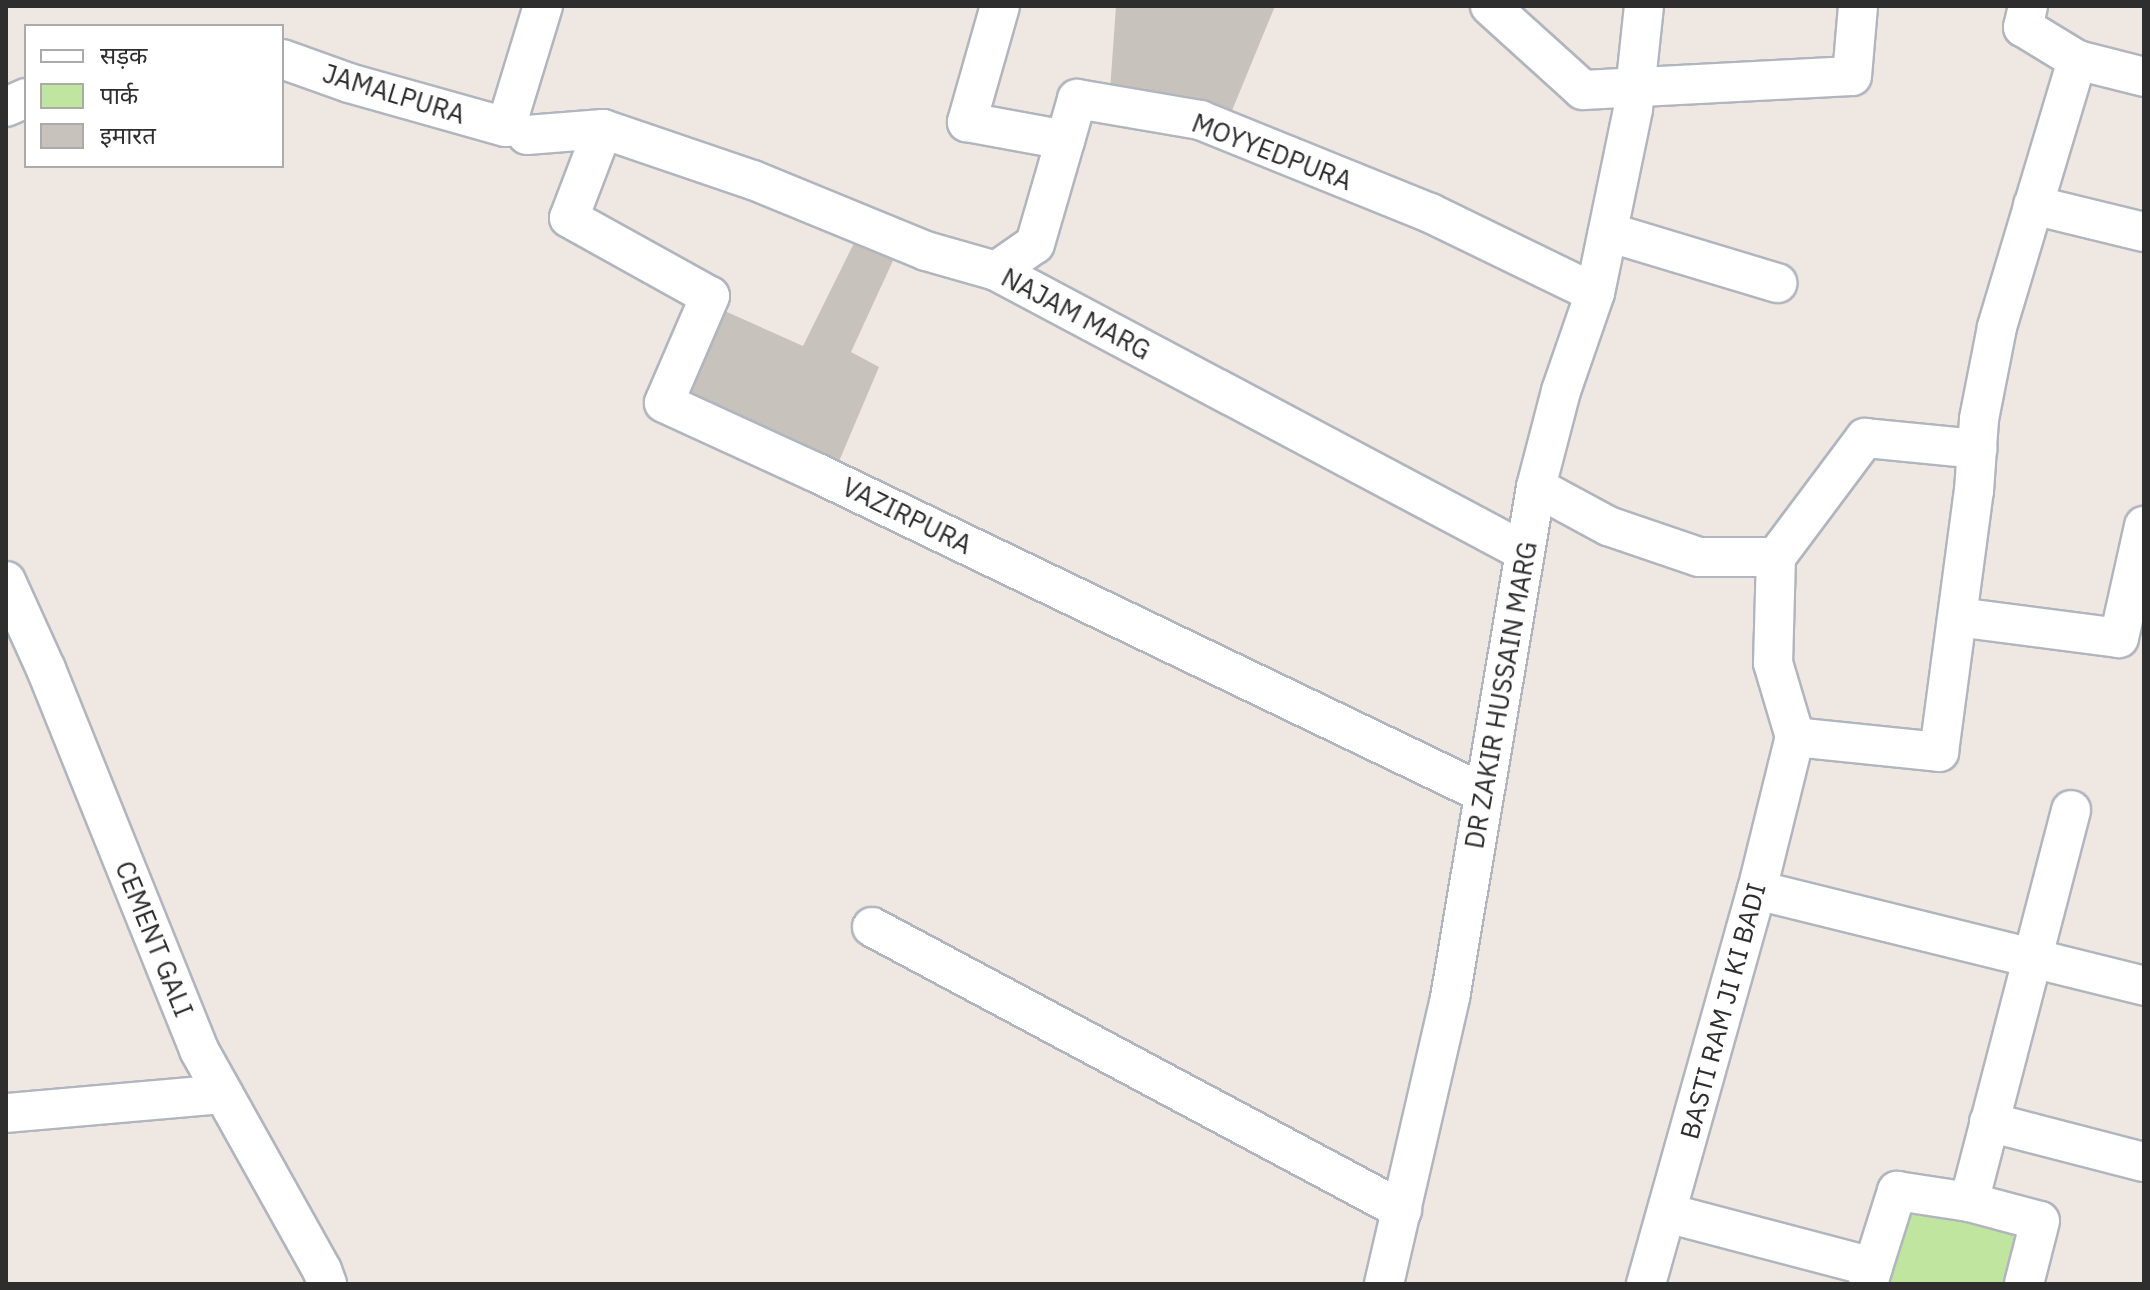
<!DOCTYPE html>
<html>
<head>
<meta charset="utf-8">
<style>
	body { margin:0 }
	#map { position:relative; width:2150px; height:1290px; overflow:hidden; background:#efe7e1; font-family:"IBM Plex Sans","Noto Sans Devanagari",sans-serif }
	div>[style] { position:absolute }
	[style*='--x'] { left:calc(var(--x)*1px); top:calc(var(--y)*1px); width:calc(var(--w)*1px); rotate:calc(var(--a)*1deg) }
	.green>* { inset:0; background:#bfe59e }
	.building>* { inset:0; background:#c8c2bc }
	.roads { filter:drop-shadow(2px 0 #b1b5be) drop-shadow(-2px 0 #b1b5be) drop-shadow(0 2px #b1b5be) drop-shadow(0 -2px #b1b5be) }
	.street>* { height:38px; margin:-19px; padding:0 19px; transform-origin:19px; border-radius:19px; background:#fff }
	span { translate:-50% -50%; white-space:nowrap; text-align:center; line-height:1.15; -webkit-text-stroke:6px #fff; paint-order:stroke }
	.street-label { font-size:26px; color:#2e2e2e }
	.frame { position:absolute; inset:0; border:8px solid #2e2e2e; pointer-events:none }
	.legend { position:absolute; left:24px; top:24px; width:260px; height:144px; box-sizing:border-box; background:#fff; border:2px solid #ababab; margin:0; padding:10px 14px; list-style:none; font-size:24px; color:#2e2e2e }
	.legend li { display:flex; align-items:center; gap:16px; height:40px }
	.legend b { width:40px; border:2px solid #ababab }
</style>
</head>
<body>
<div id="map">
	<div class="green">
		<i style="clip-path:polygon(1904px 1204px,2026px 1229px,2012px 1284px,1883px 1284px)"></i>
	</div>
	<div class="building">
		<i style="clip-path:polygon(1116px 6px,1275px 6px,1224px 130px,1109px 105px)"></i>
		<i style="clip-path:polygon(859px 233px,897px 252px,851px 352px,879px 367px,837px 466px,680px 396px,718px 308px,803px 346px)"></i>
	</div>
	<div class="roads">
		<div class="street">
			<i style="--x:1000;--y:6;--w:121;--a:105.9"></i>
			<i style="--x:967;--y:122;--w:100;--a:10.4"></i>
			<i style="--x:1490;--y:6;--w:125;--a:42.1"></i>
			<i style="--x:1583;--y:90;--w:269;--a:-3"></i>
			<i style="--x:1852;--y:76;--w:70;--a:-85.1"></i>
			<i style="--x:2028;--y:6;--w:22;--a:103"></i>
			<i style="--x:2023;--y:27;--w:63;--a:31.4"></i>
			<i style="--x:2077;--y:60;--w:69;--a:14.2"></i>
			<i style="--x:282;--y:59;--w:71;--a:19.7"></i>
			<i style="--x:349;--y:83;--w:163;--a:15.7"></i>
			<i style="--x:506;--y:127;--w:127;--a:-73"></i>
			<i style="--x:6;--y:107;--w:22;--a:-24"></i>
			<i style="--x:603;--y:129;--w:95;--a:110.9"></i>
			<i style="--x:569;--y:218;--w:161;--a:29"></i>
			<i style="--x:710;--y:296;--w:116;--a:113.3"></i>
			<i style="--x:664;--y:403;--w:166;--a:24.6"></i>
			<i style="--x:815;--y:472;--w:741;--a:25.67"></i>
			<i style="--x:527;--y:135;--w:76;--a:-4.5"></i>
			<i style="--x:603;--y:129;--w:158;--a:18.8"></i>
			<i style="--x:753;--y:180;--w:187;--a:22.3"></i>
			<i style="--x:926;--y:251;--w:73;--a:15.9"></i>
			<i style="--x:996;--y:271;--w:599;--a:27.98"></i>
			<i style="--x:2033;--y:205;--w:114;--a:13.7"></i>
			<i style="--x:1608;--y:232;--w:177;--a:16.8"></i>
			<i style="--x:996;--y:271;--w:47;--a:-34.7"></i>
			<i style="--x:1035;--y:244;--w:151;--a:-73.8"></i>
			<i style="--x:1077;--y:99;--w:125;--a:9.7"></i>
			<i style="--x:1200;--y:120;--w:248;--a:22"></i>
			<i style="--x:1430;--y:213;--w:183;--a:25.9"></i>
			<i style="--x:1536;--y:487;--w:82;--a:28.4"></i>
			<i style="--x:1608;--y:526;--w:96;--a:18.8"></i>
			<i style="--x:1699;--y:557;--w:77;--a:0"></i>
			<i style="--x:1776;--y:557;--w:106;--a:91.6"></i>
			<i style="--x:1773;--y:663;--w:77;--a:73.4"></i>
			<i style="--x:1776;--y:557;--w:149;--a:-53.2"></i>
			<i style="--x:1865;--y:438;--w:113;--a:5.6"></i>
			<i style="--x:6;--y:581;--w:97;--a:65.6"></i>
			<i style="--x:46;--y:669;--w:411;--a:68.1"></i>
			<i style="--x:199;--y:1050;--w:252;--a:60.8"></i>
			<i style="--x:322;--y:1270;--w:15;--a:70"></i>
			<i style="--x:1958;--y:617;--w:162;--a:7.4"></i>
			<i style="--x:2119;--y:638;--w:115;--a:-77.4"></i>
			<i style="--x:1795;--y:737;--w:145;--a:5.9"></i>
			<i style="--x:1939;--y:752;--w:263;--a:-82.4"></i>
			<i style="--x:1974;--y:491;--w:72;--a:-86"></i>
			<i style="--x:1979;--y:419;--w:94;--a:-78.9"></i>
			<i style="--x:1997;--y:327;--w:279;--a:-73.3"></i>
			<i style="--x:1757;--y:890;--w:399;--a:13.9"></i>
			<i style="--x:872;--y:927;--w:601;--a:28.1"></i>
			<i style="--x:6;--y:1113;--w:218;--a:-5"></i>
			<i style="--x:1989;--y:1122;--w:160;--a:14.5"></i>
			<i style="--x:1969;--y:1202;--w:73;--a:15"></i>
			<i style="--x:2040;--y:1221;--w:65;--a:104.3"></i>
			<i style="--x:1667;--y:1213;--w:213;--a:14.7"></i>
			<i style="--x:1873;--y:1267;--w:18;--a:106"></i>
			<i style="--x:1873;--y:1267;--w:80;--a:-72.5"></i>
			<i style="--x:1897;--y:1191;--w:73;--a:8.7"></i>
			<i style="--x:1969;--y:1202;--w:405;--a:-75.4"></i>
			<i style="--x:1384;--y:1284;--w:294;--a:-77"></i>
			<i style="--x:1450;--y:998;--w:518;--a:-80.45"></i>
			<i style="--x:1536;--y:487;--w:99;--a:-75.4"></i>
			<i style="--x:1561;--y:391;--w:104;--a:-70.9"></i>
			<i style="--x:1595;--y:293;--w:188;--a:-78.3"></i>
			<i style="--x:1633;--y:109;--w:104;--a:-83.9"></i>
			<i style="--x:1646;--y:1284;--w:409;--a:-74.3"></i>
			<i style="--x:1757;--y:890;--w:158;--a:-76.1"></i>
		</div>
	</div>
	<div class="street-label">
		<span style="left:394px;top:94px;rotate:17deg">JAMALPURA</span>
		<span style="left:1272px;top:152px;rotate:21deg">MOYYEDPURA</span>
		<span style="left:1076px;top:314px;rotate:28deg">NAJAM MARG</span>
		<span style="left:907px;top:516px;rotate:26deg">VAZIRPURA</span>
		<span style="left:1501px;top:695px;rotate:-80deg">DR ZAKIR HUSSAIN MARG</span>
		<span style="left:154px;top:939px;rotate:68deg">CEMENT GALI</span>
		<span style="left:1723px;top:1011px;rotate:-75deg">BASTI RAM JI KI BADI</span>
	</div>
	<div class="frame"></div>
	<ul class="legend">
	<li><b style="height:10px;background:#fff"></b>सड़क</li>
	<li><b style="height:22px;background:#bfe59e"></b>पार्क</li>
	<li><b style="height:22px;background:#c8c2bc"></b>इमारत</li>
	</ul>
</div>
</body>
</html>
